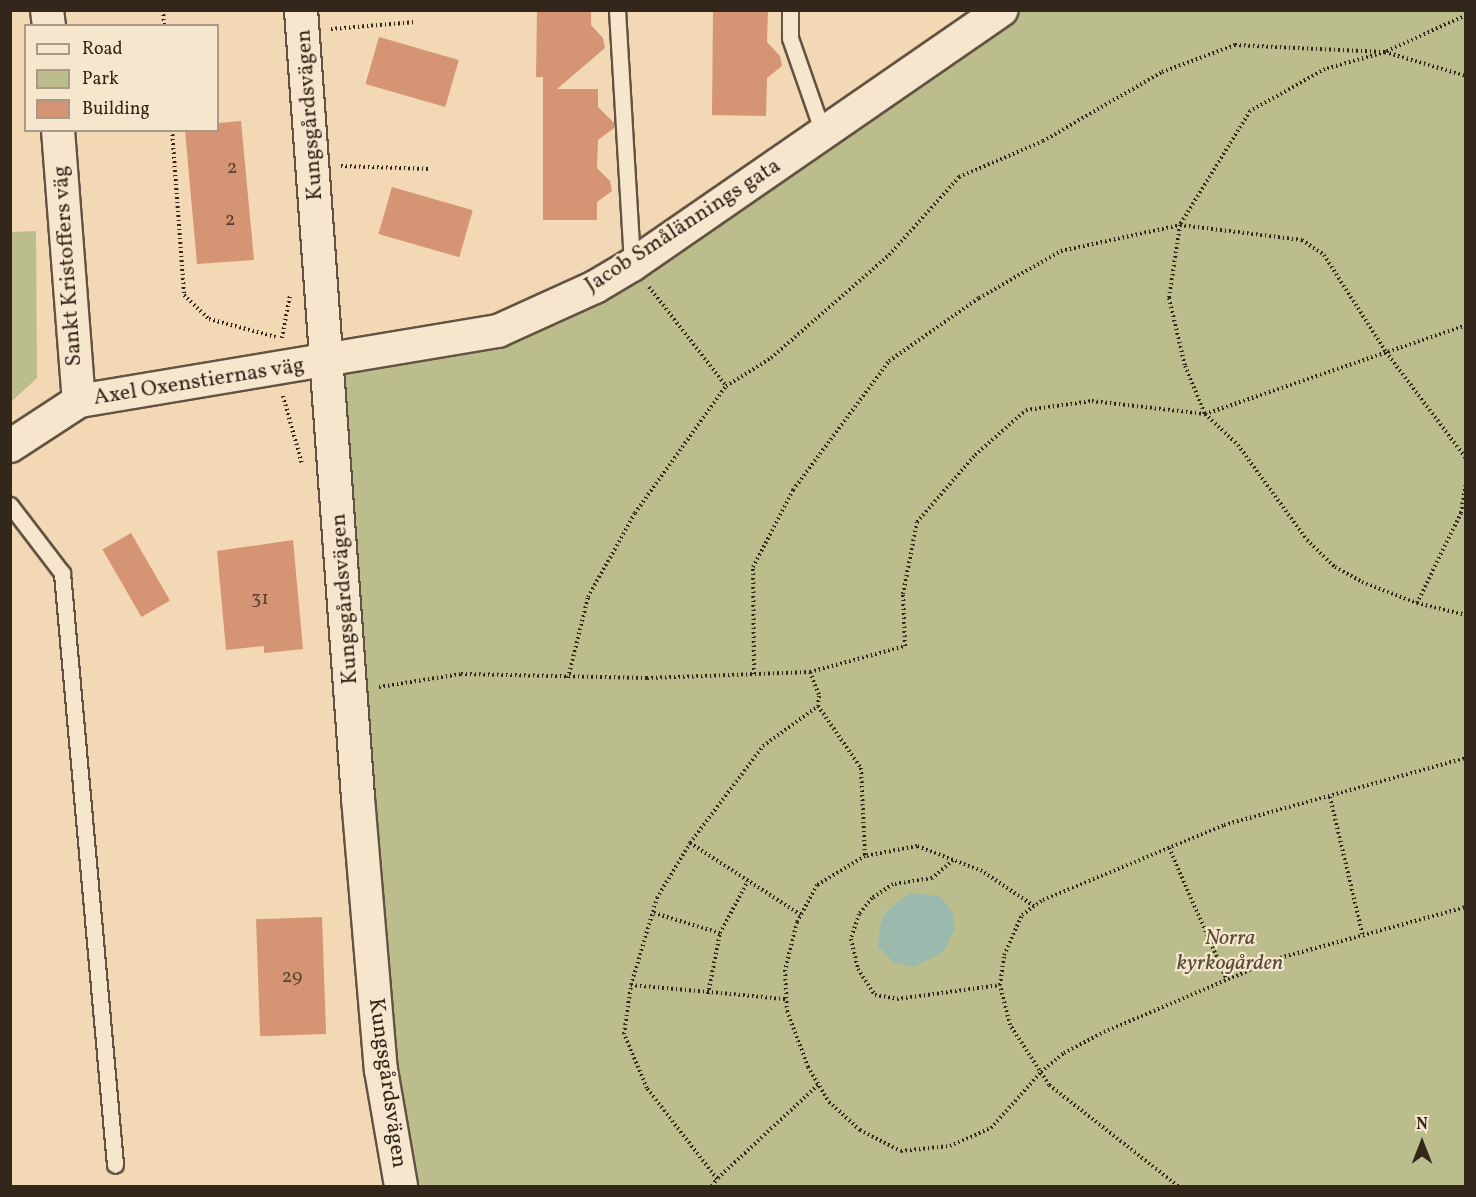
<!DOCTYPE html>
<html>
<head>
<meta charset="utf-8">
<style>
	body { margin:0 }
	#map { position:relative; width:1476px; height:1197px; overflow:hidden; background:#f2d8b4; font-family:Vollkorn,serif }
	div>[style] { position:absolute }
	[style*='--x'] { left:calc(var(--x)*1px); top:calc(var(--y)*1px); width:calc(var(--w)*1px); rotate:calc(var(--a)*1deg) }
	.green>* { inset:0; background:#bbbe8c }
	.water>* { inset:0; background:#9bbaad }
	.building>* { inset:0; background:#d59574; transform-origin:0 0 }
	.path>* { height:4px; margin-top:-2px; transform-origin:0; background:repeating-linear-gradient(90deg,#33271c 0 1.5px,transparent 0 4.5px) }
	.roads { filter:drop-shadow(2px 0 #635342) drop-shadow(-2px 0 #635342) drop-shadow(0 2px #635342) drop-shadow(0 -2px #635342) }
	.service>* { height:15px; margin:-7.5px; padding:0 7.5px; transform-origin:7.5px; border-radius:7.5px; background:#f7e6ce }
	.minor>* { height:32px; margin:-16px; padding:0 16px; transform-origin:16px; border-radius:16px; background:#f7e6ce }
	span { translate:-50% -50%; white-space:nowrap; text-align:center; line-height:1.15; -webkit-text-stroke:4.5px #f7e6ce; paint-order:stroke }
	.number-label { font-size:20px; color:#5c4232 }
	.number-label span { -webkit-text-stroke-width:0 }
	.street-label { font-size:22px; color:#33271c }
	.park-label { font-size:22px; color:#554d38; font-style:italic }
	.frame { position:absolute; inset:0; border:12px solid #33271c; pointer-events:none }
	.legend { position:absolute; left:24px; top:24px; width:195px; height:108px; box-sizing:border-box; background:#f7e6ce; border:2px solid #a99a87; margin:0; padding:8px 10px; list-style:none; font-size:18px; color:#33271c }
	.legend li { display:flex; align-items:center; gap:12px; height:30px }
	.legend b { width:30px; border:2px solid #a99a87 }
	.north { position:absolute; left:1392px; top:1113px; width:60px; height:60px; -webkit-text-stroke:4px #f7e6ce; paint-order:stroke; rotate:0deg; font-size:16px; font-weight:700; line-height:24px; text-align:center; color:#33271c }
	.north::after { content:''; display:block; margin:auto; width:21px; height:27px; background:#33271c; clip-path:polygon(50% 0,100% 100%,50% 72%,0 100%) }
</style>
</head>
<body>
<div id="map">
	<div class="green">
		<i style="clip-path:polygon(1002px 11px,1465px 11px,1465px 1186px,401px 1186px,329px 362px,498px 331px,595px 287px)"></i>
		<i style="clip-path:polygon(36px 231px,37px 378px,11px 402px,11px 232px)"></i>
	</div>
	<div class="water">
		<i style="clip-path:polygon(909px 893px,940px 896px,952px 911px,955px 930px,942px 953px,913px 967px,893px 962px,878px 946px,880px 925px,886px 912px)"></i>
	</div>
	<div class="building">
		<i style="clip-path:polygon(537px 10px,591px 10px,591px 25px,603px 38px,605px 48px,557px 89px,598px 89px,598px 107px,614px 123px,614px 128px,598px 140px,597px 168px,610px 181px,612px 191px,597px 202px,597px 220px,543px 220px,543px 77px,536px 77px)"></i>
		<i style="clip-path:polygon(713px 10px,768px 10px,767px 42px,780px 56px,782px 66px,767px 78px,766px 116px,712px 115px)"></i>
		<i style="left:379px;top:37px;width:83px;height:49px;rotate:16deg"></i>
		<i style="clip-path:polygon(241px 121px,254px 260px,197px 264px,185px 130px,218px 130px,218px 123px)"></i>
		<i style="left:392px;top:187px;width:84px;height:49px;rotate:16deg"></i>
		<i style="left:131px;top:533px;width:78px;height:33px;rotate:60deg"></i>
		<i style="clip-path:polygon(293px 540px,303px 649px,264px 653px,264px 646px,226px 650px,217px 551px)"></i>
		<i style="left:322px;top:917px;width:117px;height:66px;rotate:88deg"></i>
	</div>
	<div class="path">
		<i style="--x:163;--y:10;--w:16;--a:86"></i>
		<i style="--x:1466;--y:15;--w:89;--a:155.4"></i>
		<i style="--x:1385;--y:52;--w:62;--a:164.2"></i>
		<i style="--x:1325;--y:69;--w:86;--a:150.8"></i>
		<i style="--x:1250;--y:111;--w:134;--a:121.6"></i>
		<i style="--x:1180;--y:225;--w:74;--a:98.6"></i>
		<i style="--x:1169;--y:298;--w:70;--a:76.8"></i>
		<i style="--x:1185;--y:366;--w:52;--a:67.4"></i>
		<i style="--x:1205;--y:414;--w:45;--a:43.2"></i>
		<i style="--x:1238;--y:445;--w:117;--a:54"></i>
		<i style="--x:1307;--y:540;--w:39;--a:44"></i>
		<i style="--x:1335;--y:567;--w:31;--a:29"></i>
		<i style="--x:1362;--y:582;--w:59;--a:20.9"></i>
		<i style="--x:1417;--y:603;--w:50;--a:13.8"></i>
		<i style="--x:331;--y:29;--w:85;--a:-4.7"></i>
		<i style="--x:172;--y:130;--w:165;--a:85.8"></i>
		<i style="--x:184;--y:295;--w:35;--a:44"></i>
		<i style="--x:209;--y:319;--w:69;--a:15"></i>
		<i style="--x:341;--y:166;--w:89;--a:1.9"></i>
		<i style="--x:649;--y:287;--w:125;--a:52.1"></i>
		<i style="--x:282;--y:338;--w:44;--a:-79.5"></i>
		<i style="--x:283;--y:396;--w:71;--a:74.4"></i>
		<i style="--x:1417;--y:603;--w:100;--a:-63.9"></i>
		<i style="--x:1461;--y:513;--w:31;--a:-81"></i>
		<i style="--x:810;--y:672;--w:26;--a:69"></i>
		<i style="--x:819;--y:696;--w:10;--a:96"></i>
		<i style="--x:754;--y:674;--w:107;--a:-90.5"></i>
		<i style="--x:753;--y:567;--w:87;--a:-62.5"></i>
		<i style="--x:793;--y:490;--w:161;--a:-53.3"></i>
		<i style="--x:889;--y:361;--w:110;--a:-35"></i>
		<i style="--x:979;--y:298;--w:95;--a:-29.8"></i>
		<i style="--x:1061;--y:251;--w:122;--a:-12.3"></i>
		<i style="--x:1180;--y:225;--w:123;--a:7"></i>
		<i style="--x:1302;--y:240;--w:27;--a:34"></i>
		<i style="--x:1324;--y:255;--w:115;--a:57.4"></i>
		<i style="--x:1386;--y:352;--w:133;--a:53"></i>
		<i style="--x:568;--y:678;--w:83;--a:-76.1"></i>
		<i style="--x:588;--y:597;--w:96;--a:-60.8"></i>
		<i style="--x:635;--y:513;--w:156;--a:-54.4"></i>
		<i style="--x:726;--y:386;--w:53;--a:-31.9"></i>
		<i style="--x:771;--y:358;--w:157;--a:-41.1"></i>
		<i style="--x:889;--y:255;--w:105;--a:-48.1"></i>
		<i style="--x:959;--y:177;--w:91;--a:-23.2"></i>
		<i style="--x:1043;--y:141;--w:138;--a:-30.1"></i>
		<i style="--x:1162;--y:72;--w:78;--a:-20.3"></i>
		<i style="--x:1235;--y:45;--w:150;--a:2.7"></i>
		<i style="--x:1385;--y:52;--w:84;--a:16.5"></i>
		<i style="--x:379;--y:687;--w:83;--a:-9"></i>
		<i style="--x:461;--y:674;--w:186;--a:1.2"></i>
		<i style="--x:647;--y:678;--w:163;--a:-2.1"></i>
		<i style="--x:810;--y:672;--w:98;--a:-15.3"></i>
		<i style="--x:905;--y:646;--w:52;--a:-92.2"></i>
		<i style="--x:903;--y:594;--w:73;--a:-79"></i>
		<i style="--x:917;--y:522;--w:89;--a:-49.1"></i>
		<i style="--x:975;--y:455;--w:68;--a:-41.4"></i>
		<i style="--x:1026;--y:410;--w:67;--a:-7.8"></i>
		<i style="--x:1092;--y:401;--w:114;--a:6.6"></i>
		<i style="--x:1205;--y:414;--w:276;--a:-18.8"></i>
		<i style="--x:1330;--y:797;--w:144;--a:76.7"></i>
		<i style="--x:690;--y:843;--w:132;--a:33"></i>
		<i style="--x:1169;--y:848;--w:142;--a:66.3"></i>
		<i style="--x:953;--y:860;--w:28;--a:139"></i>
		<i style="--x:932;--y:878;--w:39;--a:171"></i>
		<i style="--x:893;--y:884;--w:25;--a:146"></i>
		<i style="--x:872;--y:898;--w:21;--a:129"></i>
		<i style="--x:859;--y:914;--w:26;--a:108"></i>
		<i style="--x:851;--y:939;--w:31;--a:77"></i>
		<i style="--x:858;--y:969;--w:31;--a:57"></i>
		<i style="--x:875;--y:995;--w:22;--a:10"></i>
		<i style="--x:897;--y:999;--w:104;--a:-7.7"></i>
		<i style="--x:1034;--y:906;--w:63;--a:-146.1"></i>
		<i style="--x:982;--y:871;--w:70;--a:-159"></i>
		<i style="--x:917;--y:846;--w:53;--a:169.1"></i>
		<i style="--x:865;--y:856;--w:56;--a:148.9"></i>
		<i style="--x:817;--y:885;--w:42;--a:118.4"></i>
		<i style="--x:797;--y:922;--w:49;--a:104"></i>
		<i style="--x:785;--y:970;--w:41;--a:87.2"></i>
		<i style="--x:787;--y:1011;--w:60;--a:69.4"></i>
		<i style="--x:808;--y:1067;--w:41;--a:59"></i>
		<i style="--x:829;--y:1102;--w:42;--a:42.1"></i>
		<i style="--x:860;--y:1130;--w:46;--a:27.1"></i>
		<i style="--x:901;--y:1151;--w:49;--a:-5.8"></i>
		<i style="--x:950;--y:1146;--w:45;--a:-23.7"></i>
		<i style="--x:991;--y:1128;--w:75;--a:-48.2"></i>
		<i style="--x:1041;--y:1072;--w:30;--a:-40"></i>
		<i style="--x:1064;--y:1053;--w:45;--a:-27.7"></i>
		<i style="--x:1104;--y:1032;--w:187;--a:-23"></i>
		<i style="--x:1276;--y:959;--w:197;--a:-15.3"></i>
		<i style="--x:654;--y:913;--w:69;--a:16.9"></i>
		<i style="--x:631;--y:985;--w:156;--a:5.2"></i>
		<i style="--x:708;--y:994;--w:62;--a:-78.9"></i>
		<i style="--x:720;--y:933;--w:59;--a:-61.7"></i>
		<i style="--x:818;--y:1085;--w:138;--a:137.1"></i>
		<i style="--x:717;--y:1179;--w:115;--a:-127.6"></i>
		<i style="--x:647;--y:1088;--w:59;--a:-113.1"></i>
		<i style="--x:624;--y:1034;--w:49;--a:-81.9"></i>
		<i style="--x:631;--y:985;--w:91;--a:-73.4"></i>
		<i style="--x:657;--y:898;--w:64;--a:-59"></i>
		<i style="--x:690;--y:843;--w:121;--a:-53"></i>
		<i style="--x:763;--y:746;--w:68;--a:-36"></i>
		<i style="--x:818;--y:706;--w:75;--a:55.3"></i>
		<i style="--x:861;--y:768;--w:88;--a:87.4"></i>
		<i style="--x:712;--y:1186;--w:9;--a:-54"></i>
		<i style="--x:1178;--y:1186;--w:164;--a:-141.9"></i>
		<i style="--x:1049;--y:1085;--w:72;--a:-123"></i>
		<i style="--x:1010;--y:1025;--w:41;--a:-104"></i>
		<i style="--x:1000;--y:985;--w:30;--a:-82"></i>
		<i style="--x:1004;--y:955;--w:44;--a:-65.8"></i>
		<i style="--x:1022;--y:915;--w:26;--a:-36"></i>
		<i style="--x:1043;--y:900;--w:196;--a:-22.5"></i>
		<i style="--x:1224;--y:825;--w:251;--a:-15.5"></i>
	</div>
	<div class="roads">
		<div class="service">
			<i style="--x:617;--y:10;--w:255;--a:86.6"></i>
			<i style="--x:790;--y:10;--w:28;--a:90"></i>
			<i style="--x:790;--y:38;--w:101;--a:70.8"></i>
			<i style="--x:10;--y:505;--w:86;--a:52.6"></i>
			<i style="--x:62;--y:573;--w:594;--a:84.88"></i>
		</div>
		<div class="minor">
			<i style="--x:47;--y:10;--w:16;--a:83"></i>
			<i style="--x:301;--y:10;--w:790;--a:85.86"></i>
			<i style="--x:358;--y:798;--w:273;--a:85.2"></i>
			<i style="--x:381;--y:1070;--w:118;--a:80.2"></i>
			<i style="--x:58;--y:130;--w:272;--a:85.6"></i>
			<i style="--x:10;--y:446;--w:82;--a:-33.1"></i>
			<i style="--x:79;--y:401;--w:425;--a:-9.5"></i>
			<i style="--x:498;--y:331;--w:107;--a:-24.4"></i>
			<i style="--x:595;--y:287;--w:43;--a:-30.7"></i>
			<i style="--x:632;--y:265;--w:449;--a:-34.6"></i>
		</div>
	</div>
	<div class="number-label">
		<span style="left:232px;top:168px">2</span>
		<span style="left:230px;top:220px">2</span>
		<span style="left:260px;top:599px">31</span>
		<span style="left:292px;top:977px">29</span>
	</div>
	<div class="street-label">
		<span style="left:310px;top:115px;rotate:-94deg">Kungsgårdsvägen</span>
		<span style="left:683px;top:226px;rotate:-33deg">Jacob Smålännings gata</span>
		<span style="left:68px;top:266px;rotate:-94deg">Sankt Kristoffers väg</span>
		<span style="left:199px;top:382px;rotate:-9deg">Axel Oxenstiernas väg</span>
		<span style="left:345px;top:599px;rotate:-94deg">Kungsgårdsvägen</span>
		<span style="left:387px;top:1083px;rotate:82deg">Kungsgårdsvägen</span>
	</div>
	<div class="park-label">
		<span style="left:1230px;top:951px">Norra<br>kyrkogården</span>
	</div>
	<div class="frame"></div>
	<ul class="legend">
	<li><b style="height:8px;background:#f7e6ce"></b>Road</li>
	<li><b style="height:16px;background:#bbbe8c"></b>Park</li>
	<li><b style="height:16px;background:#d59574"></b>Building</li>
	</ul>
	<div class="north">N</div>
</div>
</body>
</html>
